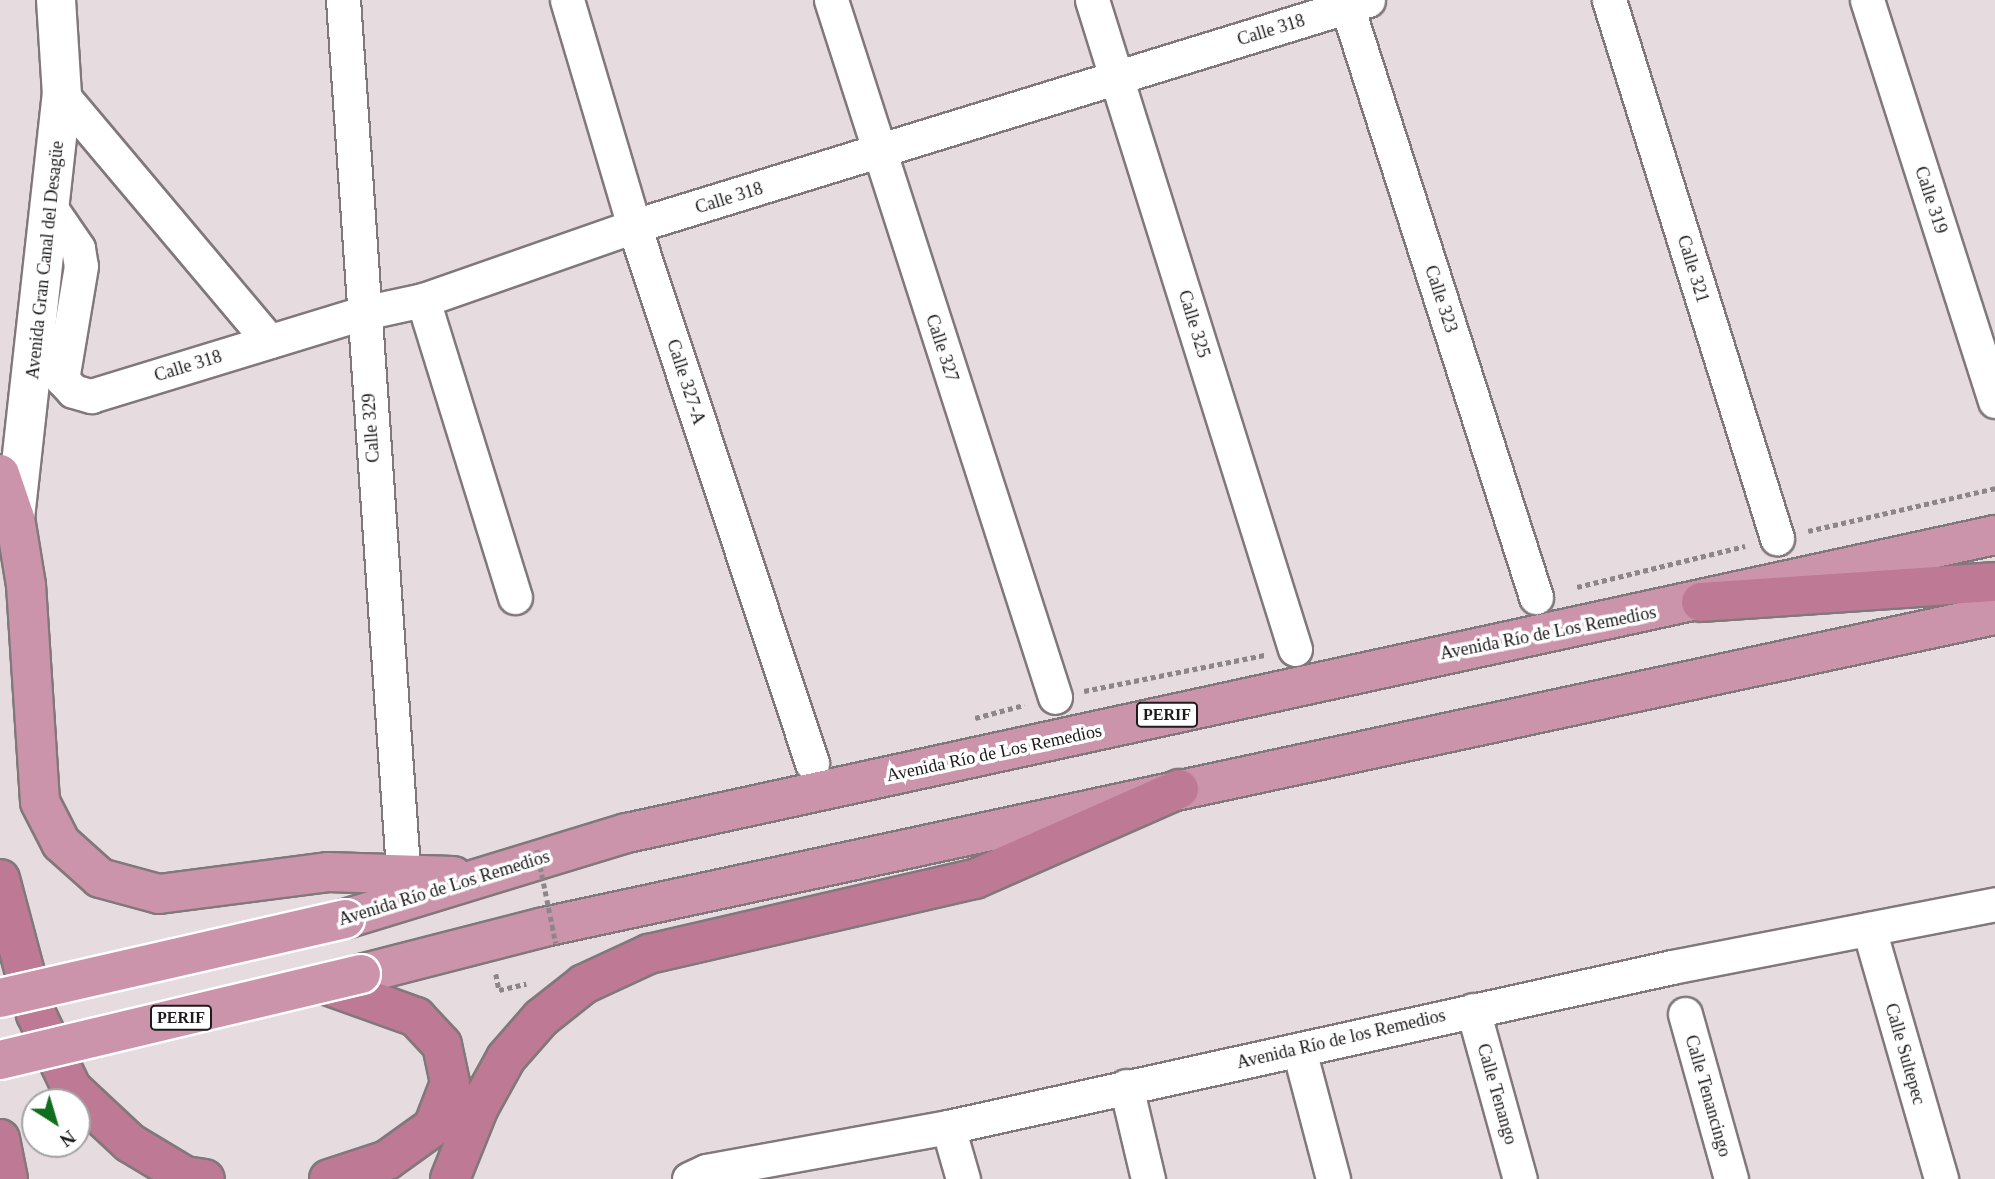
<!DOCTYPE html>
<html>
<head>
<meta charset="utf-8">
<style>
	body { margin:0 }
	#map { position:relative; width:1995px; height:1179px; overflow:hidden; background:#e6dbdf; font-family:"Times New Roman",serif }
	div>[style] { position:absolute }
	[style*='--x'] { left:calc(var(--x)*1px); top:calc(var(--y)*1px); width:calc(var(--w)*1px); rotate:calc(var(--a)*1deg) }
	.path>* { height:4.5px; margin-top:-2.25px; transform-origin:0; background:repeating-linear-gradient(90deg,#8d8688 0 5px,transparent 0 8.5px) }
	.roads { filter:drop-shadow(2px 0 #81787b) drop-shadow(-2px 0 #81787b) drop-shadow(0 2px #81787b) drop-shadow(0 -2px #81787b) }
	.minor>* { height:33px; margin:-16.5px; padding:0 16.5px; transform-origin:16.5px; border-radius:16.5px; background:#fff }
	.tertiary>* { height:38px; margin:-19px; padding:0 19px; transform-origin:19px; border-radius:19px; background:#fff }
	.trunk>* { height:38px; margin:-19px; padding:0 19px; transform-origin:19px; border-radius:19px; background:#cb94aa }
	.motorway>* { height:38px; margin:-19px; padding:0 19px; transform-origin:19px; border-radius:19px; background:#be7995 }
	.path-bridge>* { height:4.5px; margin-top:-2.25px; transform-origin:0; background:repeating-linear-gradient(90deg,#8d8688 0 5px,transparent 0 8.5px) }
	.bridges { filter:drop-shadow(2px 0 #fff) drop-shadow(-2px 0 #fff) drop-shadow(0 2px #fff) drop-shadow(0 -2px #fff) }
	.trunk-bridge>* { height:38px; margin:-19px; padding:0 19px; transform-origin:19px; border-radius:19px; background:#cb94aa }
	span { translate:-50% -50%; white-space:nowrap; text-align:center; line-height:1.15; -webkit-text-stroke:7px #fff; paint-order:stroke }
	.shield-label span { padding:2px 5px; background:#fff; border:2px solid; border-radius:5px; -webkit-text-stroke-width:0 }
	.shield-label { font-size:16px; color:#1e1b1c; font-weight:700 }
	.street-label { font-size:18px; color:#1e1b1c }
	.north { position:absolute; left:21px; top:1088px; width:70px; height:70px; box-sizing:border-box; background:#fff; border:2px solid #a5a4a4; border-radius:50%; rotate:143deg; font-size:19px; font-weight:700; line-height:28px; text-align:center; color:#1e1b1c }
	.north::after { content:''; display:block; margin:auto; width:24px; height:32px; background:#0f6f1c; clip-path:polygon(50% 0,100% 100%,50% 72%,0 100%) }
</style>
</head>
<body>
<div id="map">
	<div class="path">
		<i style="--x:1808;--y:531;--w:192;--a:-12.9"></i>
		<i style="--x:1577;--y:587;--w:173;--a:-13.7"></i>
		<i style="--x:1084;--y:691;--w:184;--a:-11.3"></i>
		<i style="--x:975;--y:718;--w:51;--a:-14.9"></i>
		<i style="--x:496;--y:974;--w:16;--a:79"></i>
		<i style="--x:499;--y:990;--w:28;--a:-13"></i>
	</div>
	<div class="roads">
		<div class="minor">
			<i style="--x:343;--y:0;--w:857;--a:86.05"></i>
			<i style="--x:567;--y:0;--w:236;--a:73.5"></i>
			<i style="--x:634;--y:226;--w:566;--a:71.66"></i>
			<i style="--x:831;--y:0;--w:732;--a:72.18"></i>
			<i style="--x:1092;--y:0;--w:680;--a:72.63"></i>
			<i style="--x:1345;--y:0;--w:627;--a:72.26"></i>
			<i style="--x:1609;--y:0;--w:564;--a:72.66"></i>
			<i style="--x:1867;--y:0;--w:421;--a:72.3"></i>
			<i style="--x:62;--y:95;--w:322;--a:49.9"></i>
			<i style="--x:52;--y:210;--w:46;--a:55.6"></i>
			<i style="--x:78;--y:248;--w:18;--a:81"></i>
			<i style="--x:81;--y:266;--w:115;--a:99.5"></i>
			<i style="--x:62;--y:379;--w:16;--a:47"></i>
			<i style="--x:73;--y:391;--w:19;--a:16"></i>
			<i style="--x:91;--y:396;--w:284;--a:-17"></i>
			<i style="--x:363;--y:313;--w:61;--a:-12.2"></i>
			<i style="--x:423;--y:300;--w:224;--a:-19.3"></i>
			<i style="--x:634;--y:226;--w:768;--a:-17.11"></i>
			<i style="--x:423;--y:300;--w:311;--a:72.8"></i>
			<i style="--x:1869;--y:929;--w:260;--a:73.9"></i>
			<i style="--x:1473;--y:1010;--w:175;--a:74.5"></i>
			<i style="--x:1685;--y:1014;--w:171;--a:74.4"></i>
			<i style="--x:1299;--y:1050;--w:133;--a:75.2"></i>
			<i style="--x:1126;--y:1086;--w:96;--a:76.7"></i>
			<i style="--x:948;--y:1127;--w:54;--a:73.9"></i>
			<i style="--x:689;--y:1179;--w:19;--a:-25"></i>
			<i style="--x:706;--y:1171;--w:246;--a:-10.3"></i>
			<i style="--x:948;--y:1127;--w:741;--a:-12.46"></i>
			<i style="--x:1672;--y:967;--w:329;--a:-11"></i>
		</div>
		<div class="tertiary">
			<i style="--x:15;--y:518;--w:426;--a:-83.7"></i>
			<i style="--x:62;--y:95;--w:95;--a:-93.6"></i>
		</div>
		<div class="trunk">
			<i style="--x:0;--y:474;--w:46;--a:71.2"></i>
			<i style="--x:15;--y:518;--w:68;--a:80.7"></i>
			<i style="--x:26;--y:585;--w:217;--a:86.3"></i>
			<i style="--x:40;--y:802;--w:46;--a:62.9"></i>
			<i style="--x:61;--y:843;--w:52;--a:41.9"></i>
			<i style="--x:100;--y:878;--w:61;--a:15.2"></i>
			<i style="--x:159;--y:894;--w:170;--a:-7.4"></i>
			<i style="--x:328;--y:872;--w:125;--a:1.8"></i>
			<i style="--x:345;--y:919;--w:295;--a:-17"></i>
			<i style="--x:627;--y:833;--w:1400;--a:-12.29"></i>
			<i style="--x:361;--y:974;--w:189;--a:-14.4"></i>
			<i style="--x:544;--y:927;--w:1484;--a:-12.14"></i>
		</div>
		<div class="motorway">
			<i style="--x:1701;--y:602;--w:295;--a:-3.9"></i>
			<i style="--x:0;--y:879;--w:140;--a:75.1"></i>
			<i style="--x:36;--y:1014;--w:83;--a:64.4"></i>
			<i style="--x:72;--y:1089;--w:79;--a:43"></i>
			<i style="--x:130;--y:1143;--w:64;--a:31"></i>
			<i style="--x:185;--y:1176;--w:20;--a:9"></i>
			<i style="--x:324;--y:984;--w:98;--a:19.7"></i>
			<i style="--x:416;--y:1017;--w:38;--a:47"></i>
			<i style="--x:442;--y:1045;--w:39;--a:78"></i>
			<i style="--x:450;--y:1083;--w:47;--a:111.1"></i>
			<i style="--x:433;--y:1127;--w:57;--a:144.3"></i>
			<i style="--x:387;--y:1160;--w:61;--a:161.9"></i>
			<i style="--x:0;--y:1139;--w:41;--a:78.7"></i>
			<i style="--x:450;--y:1179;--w:78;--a:-68.1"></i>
			<i style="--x:479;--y:1107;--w:56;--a:-61.1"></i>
			<i style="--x:506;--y:1058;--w:53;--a:-48.8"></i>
			<i style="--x:541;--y:1018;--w:55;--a:-38.3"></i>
			<i style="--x:584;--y:984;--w:72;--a:-24.8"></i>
			<i style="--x:649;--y:954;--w:335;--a:-13"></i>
			<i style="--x:975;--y:879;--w:223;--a:-23.8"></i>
		</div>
	</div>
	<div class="path-bridge">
		<i style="--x:537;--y:850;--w:95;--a:78.5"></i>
	</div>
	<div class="bridges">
		<div class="trunk-bridge">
			<i style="--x:0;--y:998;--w:354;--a:-12.9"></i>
			<i style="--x:0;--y:1060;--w:371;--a:-13.4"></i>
		</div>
	</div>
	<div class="shield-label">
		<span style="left:1167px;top:715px">PERIF</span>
		<span style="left:181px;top:1018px">PERIF</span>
	</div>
	<div class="street-label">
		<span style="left:1271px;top:30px;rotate:-17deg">Calle 318</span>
		<span style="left:729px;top:198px;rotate:-17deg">Calle 318</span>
		<span style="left:1931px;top:200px;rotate:72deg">Calle 319</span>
		<span style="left:45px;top:260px;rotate:-84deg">Avenida Gran Canal del Desagüe</span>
		<span style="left:1693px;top:269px;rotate:73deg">Calle 321</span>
		<span style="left:1441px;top:299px;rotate:72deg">Calle 323</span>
		<span style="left:1194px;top:324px;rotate:73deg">Calle 325</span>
		<span style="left:942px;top:348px;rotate:72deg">Calle 327</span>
		<span style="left:188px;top:366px;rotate:-17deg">Calle 318</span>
		<span style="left:686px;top:382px;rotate:72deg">Calle 327-A</span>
		<span style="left:371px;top:428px;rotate:-94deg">Calle 329</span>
		<span style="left:1548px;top:633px;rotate:-11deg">Avenida Río de Los Remedios</span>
		<span style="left:994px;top:753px;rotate:-12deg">Avenida Río de Los Remedios</span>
		<span style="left:444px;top:888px;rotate:-17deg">Avenida Río de Los Remedios</span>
		<span style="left:1341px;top:1039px;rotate:-13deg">Avenida Río de los Remedios</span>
		<span style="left:1905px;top:1054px;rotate:74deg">Calle Sultepec</span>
		<span style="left:1497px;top:1094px;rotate:74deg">Calle Tenango</span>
		<span style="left:1708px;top:1096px;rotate:74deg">Calle Tenancingo</span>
	</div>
	<div class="north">N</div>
</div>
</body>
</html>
